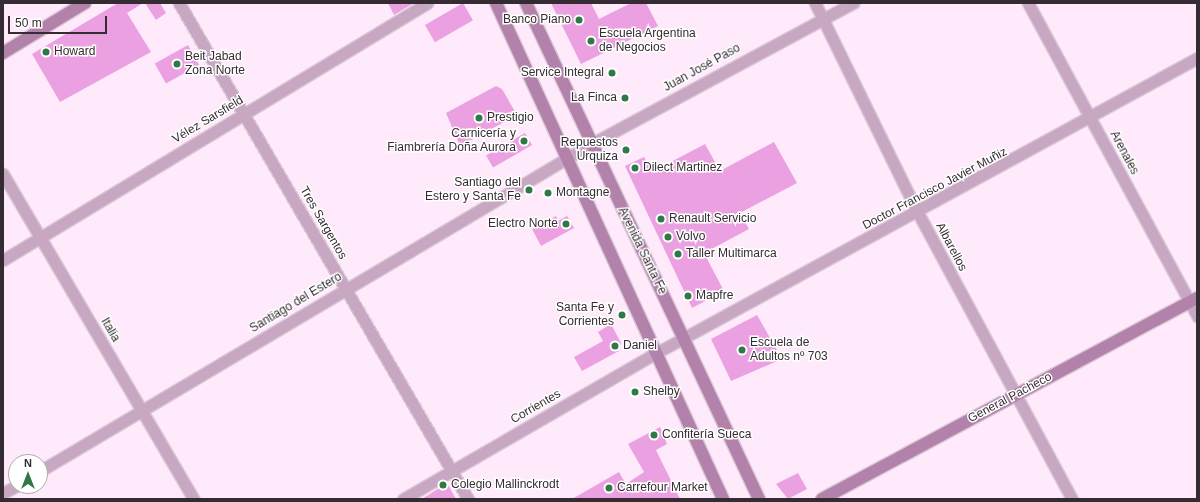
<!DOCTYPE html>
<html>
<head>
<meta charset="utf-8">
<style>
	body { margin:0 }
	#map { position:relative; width:1200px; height:502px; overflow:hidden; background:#feeafb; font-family:Arial,sans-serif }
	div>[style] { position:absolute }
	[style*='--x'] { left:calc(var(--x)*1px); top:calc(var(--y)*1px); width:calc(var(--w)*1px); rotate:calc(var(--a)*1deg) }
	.building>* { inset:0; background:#eba1e1; transform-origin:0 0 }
	.roads { filter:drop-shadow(1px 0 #dac8d7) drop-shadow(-1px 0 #dac8d7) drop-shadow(0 1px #dac8d7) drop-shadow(0 -1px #dac8d7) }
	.street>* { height:11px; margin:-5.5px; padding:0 5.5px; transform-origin:5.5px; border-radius:5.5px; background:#c8a7c3 }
	.secondary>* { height:12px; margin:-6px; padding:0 6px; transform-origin:6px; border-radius:6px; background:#b282ab }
	.dots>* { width:11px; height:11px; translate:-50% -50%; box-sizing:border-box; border:2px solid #fff; border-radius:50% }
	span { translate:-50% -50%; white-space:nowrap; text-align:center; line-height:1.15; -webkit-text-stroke:3px #fff; paint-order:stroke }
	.poi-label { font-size:12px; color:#342c32 }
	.right { translate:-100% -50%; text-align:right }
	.left { translate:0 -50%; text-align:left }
	.street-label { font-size:12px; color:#342c32 }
	.frame { position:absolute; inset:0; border:4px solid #342c32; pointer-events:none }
	.north { position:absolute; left:8px; top:454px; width:40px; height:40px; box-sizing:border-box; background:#fff; border:1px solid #aeabad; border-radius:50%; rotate:0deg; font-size:11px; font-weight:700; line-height:16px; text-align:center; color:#342c32 }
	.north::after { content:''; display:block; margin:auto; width:14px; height:18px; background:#2f7947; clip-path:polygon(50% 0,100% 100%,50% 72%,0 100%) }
	.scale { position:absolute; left:8px; top:16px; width:99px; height:18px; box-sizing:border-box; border:2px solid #342c32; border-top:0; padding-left:5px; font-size:12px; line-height:14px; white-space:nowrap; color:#342c32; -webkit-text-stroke:3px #fff; paint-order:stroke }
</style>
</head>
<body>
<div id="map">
	<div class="building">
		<i style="clip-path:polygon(118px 3px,143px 3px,127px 13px,151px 52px,60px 102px,32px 54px)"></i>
		<i style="clip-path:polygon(145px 3px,160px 3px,166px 13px,156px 20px)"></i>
		<i style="clip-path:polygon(388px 3px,414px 3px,394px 15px)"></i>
		<i style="left:463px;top:3px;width:20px;height:44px;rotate:60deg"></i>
		<i style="clip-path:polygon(551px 3px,591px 3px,599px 19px,631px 3px,646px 3px,658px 26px,581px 64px)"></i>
		<i style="left:188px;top:45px;width:23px;height:38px;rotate:61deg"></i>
		<i style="clip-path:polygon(496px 86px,502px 89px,517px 115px,460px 146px,446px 113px)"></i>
		<i style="left:525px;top:133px;width:14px;height:45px;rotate:60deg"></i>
		<i style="clip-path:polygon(774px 142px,797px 183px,740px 213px,749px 229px,704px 253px,724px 291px,692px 308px,625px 166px,644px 157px,652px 172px,705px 144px,720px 171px)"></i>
		<i style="clip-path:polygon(556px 216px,558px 221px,567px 216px,574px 228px,541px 246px,532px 229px)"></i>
		<i style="clip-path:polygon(757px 315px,782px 359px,731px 381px,711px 339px)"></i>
		<i style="clip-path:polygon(611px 324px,621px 343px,619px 351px,582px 371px,574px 357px,603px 341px,598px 332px)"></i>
		<i style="clip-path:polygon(660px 427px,667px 444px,656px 450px,680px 499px,572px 499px,619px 472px,626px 484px,644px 472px,628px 444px)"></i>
		<i style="clip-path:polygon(798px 473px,807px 489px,788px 499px,776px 484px)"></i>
		<i style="clip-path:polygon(447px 483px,456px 499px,422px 499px)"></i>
	</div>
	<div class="roads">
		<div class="street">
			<i style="--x:179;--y:3;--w:574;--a:59.77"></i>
			<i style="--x:815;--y:3;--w:234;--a:63.9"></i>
			<i style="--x:918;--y:213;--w:325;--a:61.7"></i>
			<i style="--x:1028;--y:3;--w:356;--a:61.6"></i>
			<i style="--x:3;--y:174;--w:377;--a:59.6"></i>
			<i style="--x:3;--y:260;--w:496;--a:-31.2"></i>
			<i style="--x:40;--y:471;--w:641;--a:-30.69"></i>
			<i style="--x:591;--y:144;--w:298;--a:-28.3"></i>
			<i style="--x:3;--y:493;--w:15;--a:-28"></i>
			<i style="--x:403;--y:499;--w:292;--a:-30"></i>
			<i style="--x:656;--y:353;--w:616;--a:-28.6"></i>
		</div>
		<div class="secondary">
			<i style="--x:496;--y:3;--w:545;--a:65.41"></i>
			<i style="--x:526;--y:3;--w:548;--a:64.84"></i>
			<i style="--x:3;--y:53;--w:96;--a:-31.4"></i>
			<i style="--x:822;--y:499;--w:425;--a:-28.2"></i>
		</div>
	</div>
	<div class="dots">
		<i style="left:579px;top:20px;background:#2f7947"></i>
		<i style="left:591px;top:41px;background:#2f7947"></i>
		<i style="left:46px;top:52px;background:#2f7947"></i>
		<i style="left:177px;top:64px;background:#2f7947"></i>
		<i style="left:612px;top:73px;background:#2f7947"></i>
		<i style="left:625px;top:98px;background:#2f7947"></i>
		<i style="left:479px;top:118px;background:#2f7947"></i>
		<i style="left:524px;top:141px;background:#2f7947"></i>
		<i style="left:626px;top:150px;background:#2f7947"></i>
		<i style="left:635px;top:168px;background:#2f7947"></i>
		<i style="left:529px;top:190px;background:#2f7947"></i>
		<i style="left:548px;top:193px;background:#2f7947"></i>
		<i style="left:661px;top:219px;background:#2f7947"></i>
		<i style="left:566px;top:224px;background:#2f7947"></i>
		<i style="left:668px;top:237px;background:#2f7947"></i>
		<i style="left:678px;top:254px;background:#2f7947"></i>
		<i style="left:688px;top:296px;background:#2f7947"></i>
		<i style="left:622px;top:315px;background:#2f7947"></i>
		<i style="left:615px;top:346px;background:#2f7947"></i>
		<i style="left:742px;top:350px;background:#2f7947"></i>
		<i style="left:635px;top:392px;background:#2f7947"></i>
		<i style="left:654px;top:435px;background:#2f7947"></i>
		<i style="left:443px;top:485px;background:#2f7947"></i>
		<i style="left:609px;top:488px;background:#2f7947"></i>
	</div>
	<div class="poi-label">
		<span class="right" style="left:571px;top:20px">Banco Piano</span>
		<span class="left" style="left:599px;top:41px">Escuela Argentina<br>de Negocios</span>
		<span class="left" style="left:54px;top:52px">Howard</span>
		<span class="left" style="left:185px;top:64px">Beit Jabad<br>Zona Norte</span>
		<span class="right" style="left:604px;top:73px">Service Integral</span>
		<span class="right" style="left:617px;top:98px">La Finca</span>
		<span class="left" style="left:487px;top:118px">Prestigio</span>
		<span class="right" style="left:516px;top:141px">Carnicería y<br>Fiambrería Doña Aurora</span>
		<span class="right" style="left:618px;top:150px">Repuestos<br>Urquiza</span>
		<span class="left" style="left:643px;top:168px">Dilect Martinez</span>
		<span class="right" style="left:521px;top:190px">Santiago del<br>Estero y Santa Fe</span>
		<span class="left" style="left:556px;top:193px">Montagne</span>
		<span class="left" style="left:669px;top:219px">Renault Servicio</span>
		<span class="right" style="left:558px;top:224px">Electro Norte</span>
		<span class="left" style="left:676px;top:237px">Volvo</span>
		<span class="left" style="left:686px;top:254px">Taller Multimarca</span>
		<span class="left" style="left:696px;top:296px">Mapfre</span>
		<span class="right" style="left:614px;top:315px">Santa Fe y<br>Corrientes</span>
		<span class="left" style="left:750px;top:350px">Escuela de<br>Adultos nº 703</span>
		<span class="left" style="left:623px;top:346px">Daniel</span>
		<span class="left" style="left:643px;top:392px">Shelby</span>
		<span class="left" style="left:662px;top:435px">Confitería Sueca</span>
		<span class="left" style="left:451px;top:485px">Colegio Mallinckrodt</span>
		<span class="left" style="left:617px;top:488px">Carrefour Market</span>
	</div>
	<div class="street-label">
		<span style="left:702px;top:68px;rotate:-29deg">Juan José Paso</span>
		<span style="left:208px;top:120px;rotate:-31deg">Vélez Sarsfield</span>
		<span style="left:1124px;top:153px;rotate:62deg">Arenales</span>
		<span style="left:935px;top:189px;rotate:-28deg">Doctor Francisco Javier Muñiz</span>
		<span style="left:323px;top:223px;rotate:60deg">Tres Sargentos</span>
		<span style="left:951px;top:247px;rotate:62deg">Albarellos</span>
		<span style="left:642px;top:251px;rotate:64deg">Avenida Santa Fe</span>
		<span style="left:296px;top:303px;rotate:-31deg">Santiago del Estero</span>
		<span style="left:110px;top:330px;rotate:60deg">Italia</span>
		<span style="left:1010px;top:398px;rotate:-28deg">General Pacheco</span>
		<span style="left:536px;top:407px;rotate:-30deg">Corrientes</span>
	</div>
	<div class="frame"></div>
	<div class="north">N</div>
	<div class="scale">50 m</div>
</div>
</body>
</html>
